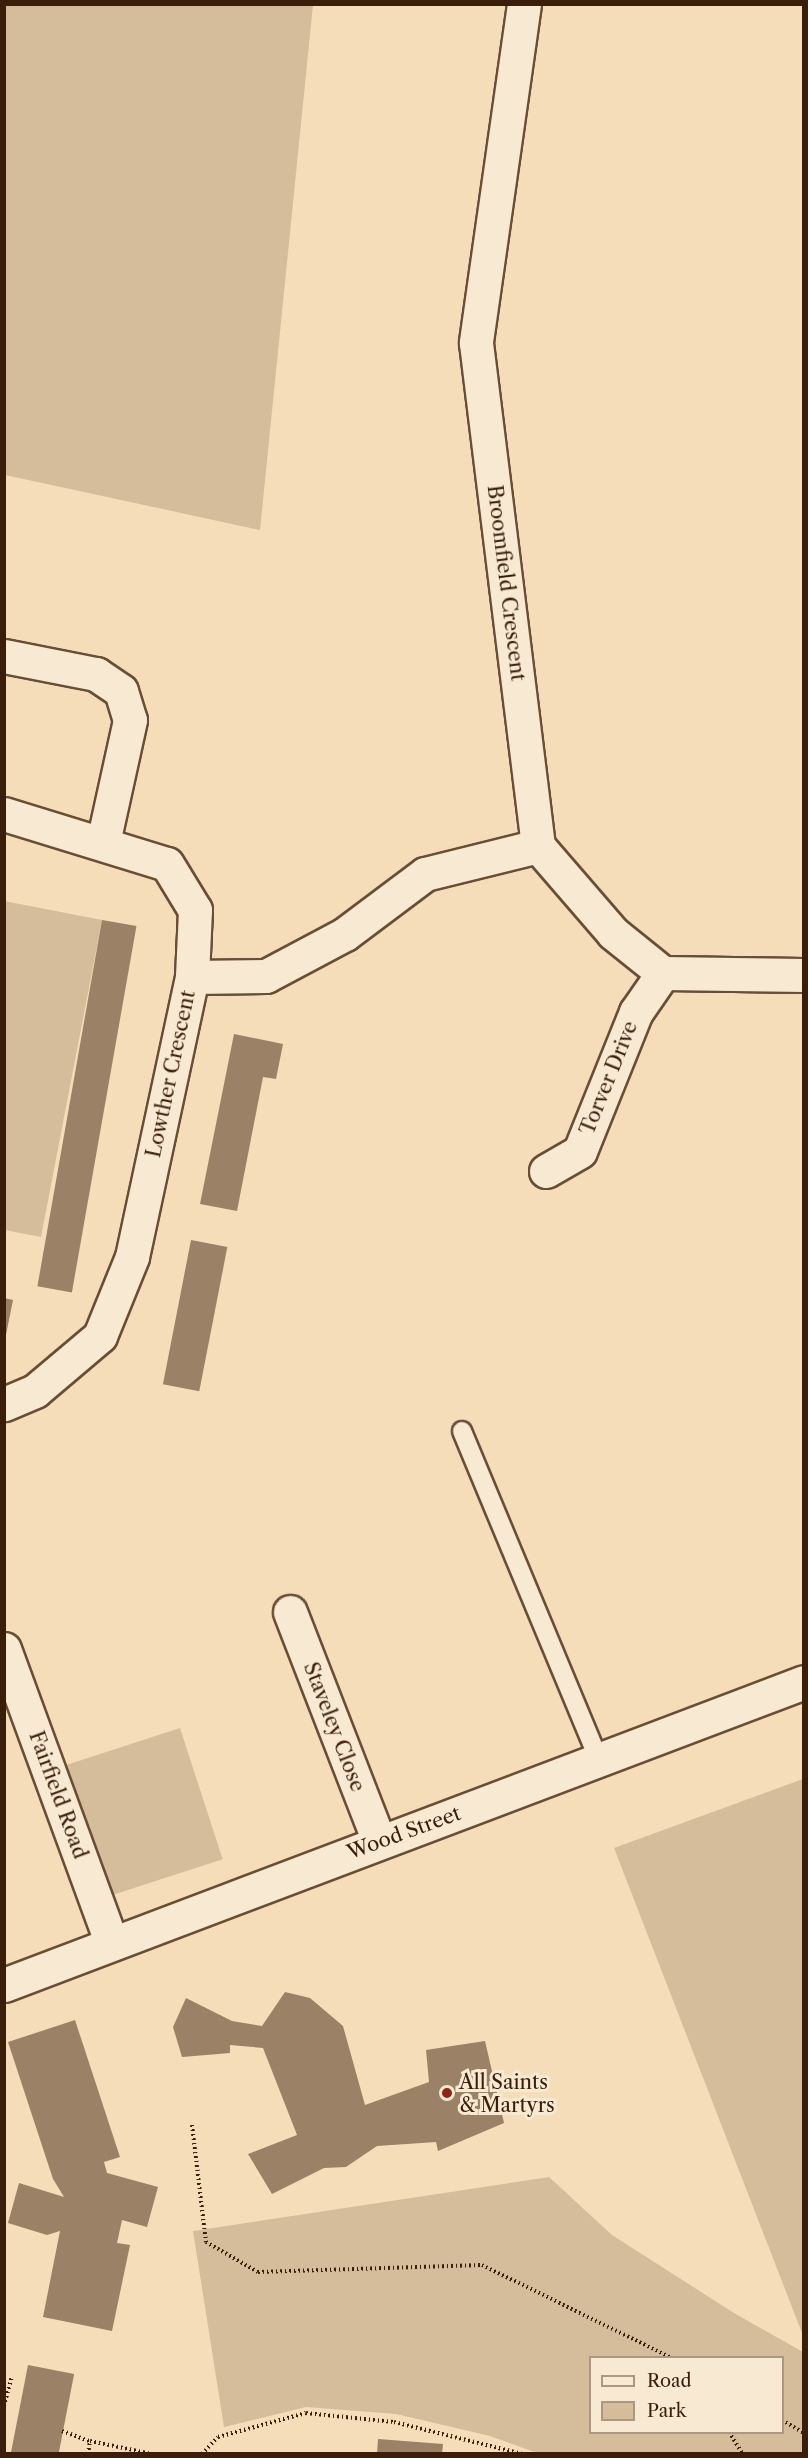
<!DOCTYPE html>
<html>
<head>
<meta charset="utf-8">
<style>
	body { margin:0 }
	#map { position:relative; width:808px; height:2458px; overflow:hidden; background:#f5ddb9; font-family:"Libre Caslon Text",serif }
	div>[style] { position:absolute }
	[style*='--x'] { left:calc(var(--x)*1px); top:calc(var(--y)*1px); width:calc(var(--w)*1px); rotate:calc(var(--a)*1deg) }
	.green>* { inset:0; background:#d5bd9b; transform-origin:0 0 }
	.building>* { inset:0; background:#9b8165; transform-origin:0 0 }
	.path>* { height:4px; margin-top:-2px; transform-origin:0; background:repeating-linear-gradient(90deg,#3a1e0a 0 1.5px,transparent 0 4.5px) }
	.roads { filter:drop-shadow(2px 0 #694e36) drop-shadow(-2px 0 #694e36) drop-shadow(0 2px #694e36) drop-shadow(0 -2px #694e36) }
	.lane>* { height:18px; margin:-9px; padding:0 9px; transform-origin:9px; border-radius:9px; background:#f8e9d2 }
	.street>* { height:33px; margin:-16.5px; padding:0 16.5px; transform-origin:16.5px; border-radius:16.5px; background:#f8e9d2 }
	.dots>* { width:16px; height:16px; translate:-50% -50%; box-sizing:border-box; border:3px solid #f8e9d2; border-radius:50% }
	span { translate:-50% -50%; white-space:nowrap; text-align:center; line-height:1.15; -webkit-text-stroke:6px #f8e9d2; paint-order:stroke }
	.street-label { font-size:20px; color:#3a1e0a }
	.poi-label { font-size:20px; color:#3a1e0a }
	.left { translate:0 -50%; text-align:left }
	.frame { position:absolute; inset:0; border:6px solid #3a1e0a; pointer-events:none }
	.legend { position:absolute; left:589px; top:2356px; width:195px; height:78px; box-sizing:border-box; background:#f8e9d2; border:2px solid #ac9882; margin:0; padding:8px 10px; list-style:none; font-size:18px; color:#3a1e0a }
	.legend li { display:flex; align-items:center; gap:12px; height:30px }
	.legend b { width:30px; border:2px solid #ac9882 }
</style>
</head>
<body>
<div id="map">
	<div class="green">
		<i style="clip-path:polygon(5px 4px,313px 5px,260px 530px,5px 475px)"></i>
		<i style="clip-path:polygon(4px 901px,102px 920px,41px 1237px,5px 1230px)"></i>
		<i style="left:180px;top:1728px;width:138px;height:123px;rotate:72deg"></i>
		<i style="clip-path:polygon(803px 1779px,804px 2332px,802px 2333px,614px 1848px)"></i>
		<i style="clip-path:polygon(evenodd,549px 2177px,612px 2235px,734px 2313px,803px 2352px,803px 2453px,537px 2453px,490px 2436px,396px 2414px,306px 2407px,224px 2427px,193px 2231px,549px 2177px,590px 2358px,782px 2358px,782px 2432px,590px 2432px,590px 2358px)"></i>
	</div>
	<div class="building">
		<i style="left:102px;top:920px;width:35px;height:372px;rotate:10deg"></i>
		<i style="clip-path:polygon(234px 1034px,283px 1044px,276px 1079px,263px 1077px,237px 1211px,200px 1204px)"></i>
		<i style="left:191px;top:1240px;width:37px;height:147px;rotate:11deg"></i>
		<i style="clip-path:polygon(4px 1298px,13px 1300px,6px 1335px,4px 1335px)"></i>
		<i style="clip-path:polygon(285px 1992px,310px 1998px,343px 2026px,365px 2105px,429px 2082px,426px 2050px,485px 2041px,504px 2123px,438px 2151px,436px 2142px,377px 2146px,346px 2167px,324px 2168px,272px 2194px,248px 2154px,297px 2135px,263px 2048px,230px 2045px,230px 2053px,182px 2057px,173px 2027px,186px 1998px,232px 2021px,262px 2026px)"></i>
		<i style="clip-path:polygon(75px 2020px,120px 2157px,104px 2162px,107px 2173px,158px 2187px,147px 2227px,122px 2220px,117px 2243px,130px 2245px,112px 2331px,43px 2317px,60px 2231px,47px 2235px,8px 2223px,19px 2183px,64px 2197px,53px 2179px,8px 2042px)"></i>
		<i style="left:28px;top:2365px;width:47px;height:91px;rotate:11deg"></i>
		<i style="clip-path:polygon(378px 2439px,443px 2444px,442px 2454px,377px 2454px)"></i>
	</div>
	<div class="path">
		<i style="--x:192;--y:2125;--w:118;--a:83.2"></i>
		<i style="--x:206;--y:2242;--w:60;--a:30"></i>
		<i style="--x:258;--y:2272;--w:224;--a:-1.8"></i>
		<i style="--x:482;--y:2265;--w:212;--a:26.1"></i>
		<i style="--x:4;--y:2406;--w:31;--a:-75"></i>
		<i style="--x:782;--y:2420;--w:26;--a:31"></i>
		<i style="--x:62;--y:2431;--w:30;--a:20"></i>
		<i style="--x:729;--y:2432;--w:26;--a:58"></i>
		<i style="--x:88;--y:2454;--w:13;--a:-81"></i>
		<i style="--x:90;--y:2441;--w:63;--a:11.8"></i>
		<i style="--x:202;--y:2454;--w:23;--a:-47"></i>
		<i style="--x:218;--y:2437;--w:91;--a:-15.3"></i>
		<i style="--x:306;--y:2413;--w:88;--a:5.8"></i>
		<i style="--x:394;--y:2422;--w:132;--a:14"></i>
	</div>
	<div class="roads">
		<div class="lane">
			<i style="--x:462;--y:1431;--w:356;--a:67.4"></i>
		</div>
		<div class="street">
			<i style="--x:524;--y:4;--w:342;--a:98.1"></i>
			<i style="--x:476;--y:343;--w:507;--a:82.97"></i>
			<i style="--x:538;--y:846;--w:115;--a:49.2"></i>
			<i style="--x:613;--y:933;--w:64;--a:38.7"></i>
			<i style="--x:663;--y:973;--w:141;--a:0.8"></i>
			<i style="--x:4;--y:656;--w:94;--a:11.1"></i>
			<i style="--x:96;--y:674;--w:30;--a:34"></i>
			<i style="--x:121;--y:691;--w:30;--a:73"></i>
			<i style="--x:130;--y:720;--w:126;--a:102.4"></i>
			<i style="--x:4;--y:814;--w:170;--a:17.1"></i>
			<i style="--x:167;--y:864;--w:54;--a:58.7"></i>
			<i style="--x:195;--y:910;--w:67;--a:92.6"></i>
			<i style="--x:192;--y:977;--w:286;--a:102.1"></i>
			<i style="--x:132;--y:1257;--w:85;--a:112.1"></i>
			<i style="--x:100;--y:1336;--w:85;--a:139.8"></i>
			<i style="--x:35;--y:1391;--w:34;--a:157"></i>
			<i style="--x:192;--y:977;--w:74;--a:-0.8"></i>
			<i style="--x:266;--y:976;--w:89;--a:-28"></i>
			<i style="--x:345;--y:934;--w:100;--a:-36.9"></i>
			<i style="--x:425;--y:874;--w:116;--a:-13.9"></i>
			<i style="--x:546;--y:1171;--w:39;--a:-30"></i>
			<i style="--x:580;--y:1151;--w:150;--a:-68.1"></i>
			<i style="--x:636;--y:1012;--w:47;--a:-55.3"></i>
			<i style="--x:290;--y:1612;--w:246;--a:68.8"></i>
			<i style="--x:4;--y:1649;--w:312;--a:69.9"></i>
			<i style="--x:4;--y:1985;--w:855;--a:-20.74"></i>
		</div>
	</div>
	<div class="dots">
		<i style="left:447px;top:2093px;background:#8f2418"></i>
	</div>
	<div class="street-label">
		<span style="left:506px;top:583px;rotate:83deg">Broomfield Crescent</span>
		<span style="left:171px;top:1074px;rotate:-78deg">Lowther Crescent</span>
		<span style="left:609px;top:1078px;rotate:-68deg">Torver Drive</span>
		<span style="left:334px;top:1727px;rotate:69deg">Staveley Close</span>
		<span style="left:58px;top:1795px;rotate:70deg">Fairfield Road</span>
		<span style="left:404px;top:1833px;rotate:-20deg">Wood Street</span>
	</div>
	<div class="poi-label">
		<span class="left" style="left:459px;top:2094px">All Saints<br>&amp; Martyrs</span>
	</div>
	<div class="frame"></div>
	<ul class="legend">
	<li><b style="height:8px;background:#f8e9d2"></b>Road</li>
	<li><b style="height:16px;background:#d5bd9b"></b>Park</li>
	</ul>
</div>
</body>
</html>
